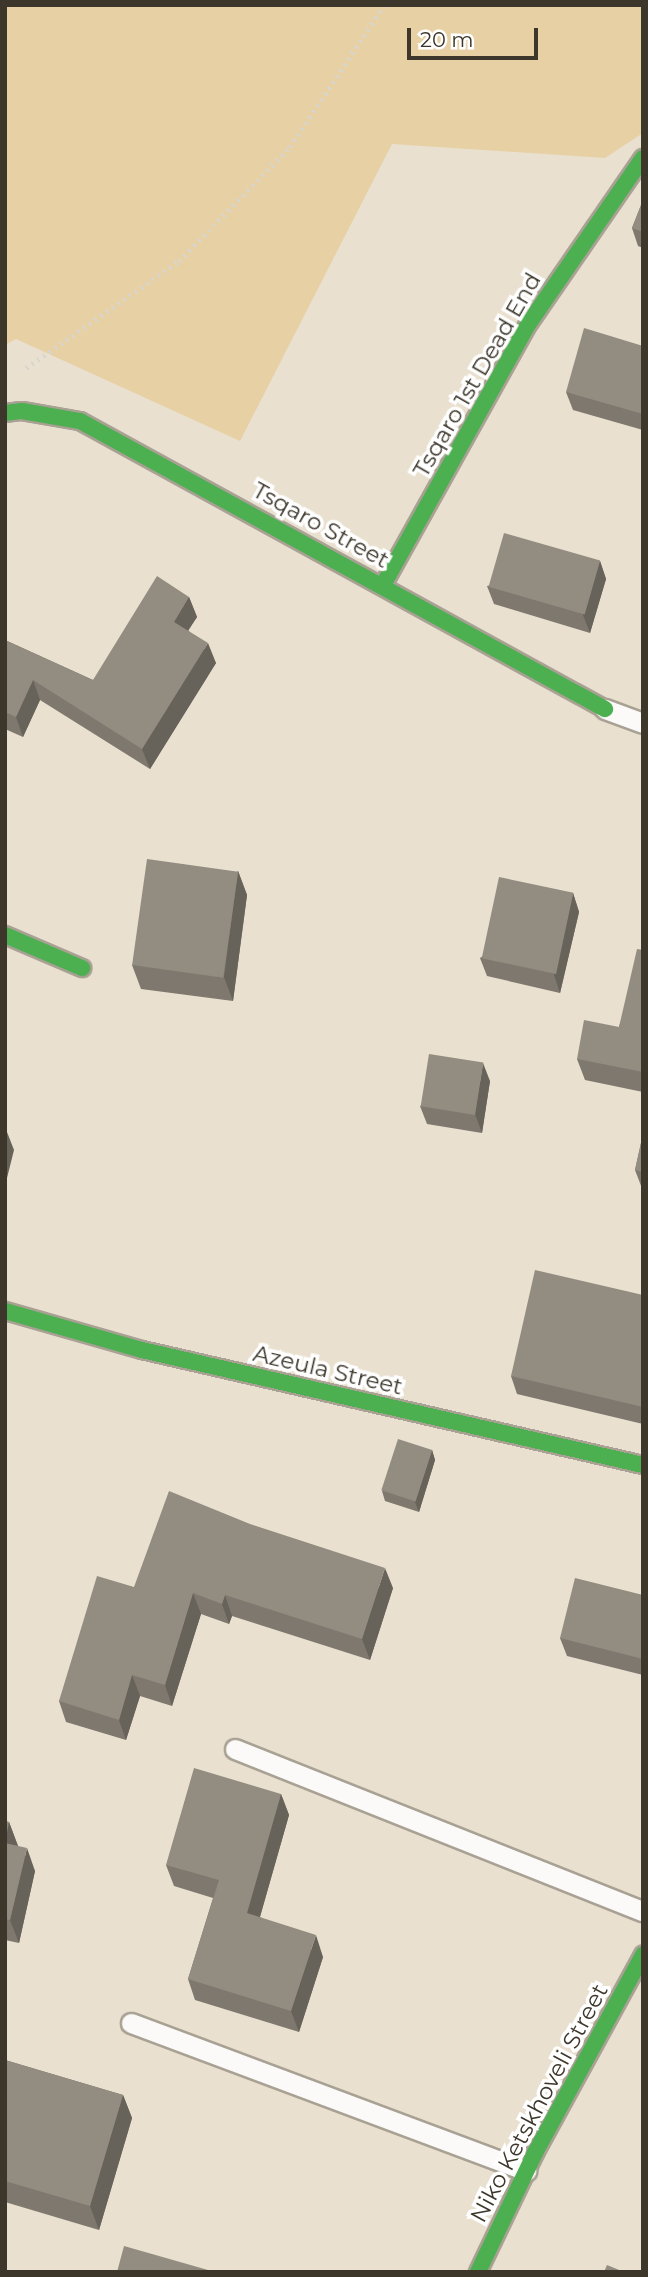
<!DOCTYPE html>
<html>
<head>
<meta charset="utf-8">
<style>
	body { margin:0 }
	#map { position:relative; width:648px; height:2277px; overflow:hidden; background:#e9e0cf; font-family:Montserrat,sans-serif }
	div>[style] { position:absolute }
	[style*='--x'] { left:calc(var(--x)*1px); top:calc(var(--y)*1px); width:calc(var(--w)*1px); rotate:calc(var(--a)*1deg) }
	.green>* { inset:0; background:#e7d0a4 }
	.path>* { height:4.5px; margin-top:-2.25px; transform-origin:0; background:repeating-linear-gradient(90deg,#d7d5d0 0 2px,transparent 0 7px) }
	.roads { filter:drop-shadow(2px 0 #a8a194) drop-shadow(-2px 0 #a8a194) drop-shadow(0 2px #a8a194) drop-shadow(0 -2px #a8a194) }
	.lane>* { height:19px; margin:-9.5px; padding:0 9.5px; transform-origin:9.5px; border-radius:9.5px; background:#fcfaf8 }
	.fast>* { height:16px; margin:-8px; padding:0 8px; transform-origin:8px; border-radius:8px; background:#4caf50 }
	.wall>* { inset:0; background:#7e786e }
	.shaded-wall>* { inset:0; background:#67625a }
	.building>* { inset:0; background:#938c80; transform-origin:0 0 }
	span { translate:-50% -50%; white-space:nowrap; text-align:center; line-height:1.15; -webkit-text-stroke:7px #fff; paint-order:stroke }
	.street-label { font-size:23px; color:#3d372b }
	.frame { position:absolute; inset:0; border:7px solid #3d372b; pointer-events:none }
	.scale { position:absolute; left:407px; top:28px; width:131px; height:32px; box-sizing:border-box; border:4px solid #3d372b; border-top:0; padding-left:9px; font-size:21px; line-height:24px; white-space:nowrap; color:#3d372b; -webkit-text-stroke:5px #fff; paint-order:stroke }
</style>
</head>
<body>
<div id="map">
	<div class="green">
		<i style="clip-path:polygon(5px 5px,643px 5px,643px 133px,605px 158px,392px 144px,240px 441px,16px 339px,5px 345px)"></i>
	</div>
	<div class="path">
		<i style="--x:26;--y:368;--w:187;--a:-35"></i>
		<i style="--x:179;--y:261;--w:159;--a:-45.8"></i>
		<i style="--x:290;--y:147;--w:170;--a:-56.5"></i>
	</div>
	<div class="roads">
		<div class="lane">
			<i style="--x:605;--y:709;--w:40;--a:20.2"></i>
			<i style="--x:235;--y:1749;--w:439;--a:21.7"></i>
			<i style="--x:131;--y:2023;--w:422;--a:20.5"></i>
		</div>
		<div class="fast">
			<i style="--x:5;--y:413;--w:17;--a:-7"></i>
			<i style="--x:22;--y:411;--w:59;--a:9.8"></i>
			<i style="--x:80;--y:421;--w:599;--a:28.75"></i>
			<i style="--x:383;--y:585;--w:296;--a:-60.9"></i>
			<i style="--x:527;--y:326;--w:204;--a:-55.4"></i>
			<i style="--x:5;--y:935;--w:84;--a:23.2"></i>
			<i style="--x:5;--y:1311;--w:142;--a:15.9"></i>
			<i style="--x:142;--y:1350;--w:514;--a:12.93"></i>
			<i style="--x:478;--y:2272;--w:132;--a:-64.4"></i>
			<i style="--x:535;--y:2153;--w:226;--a:-61.4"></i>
		</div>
	</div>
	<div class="wall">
		<i style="clip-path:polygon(643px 200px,643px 248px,638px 246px,632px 228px)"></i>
		<i style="clip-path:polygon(643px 346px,643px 430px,573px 410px,566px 392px)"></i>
		<i style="clip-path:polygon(600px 561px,606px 579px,590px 633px,494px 604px,487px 586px)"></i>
		<i style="clip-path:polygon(189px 597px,197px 617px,188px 630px,216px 663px,150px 769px,40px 700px,23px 737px,5px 729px,5px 640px,93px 680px)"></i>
		<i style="clip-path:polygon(238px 871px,247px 895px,233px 1001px,141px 989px,132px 965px)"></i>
		<i style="clip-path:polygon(573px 893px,579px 912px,560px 993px,487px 976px,480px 958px)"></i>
		<i style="clip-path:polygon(643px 950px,643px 1092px,585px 1080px,577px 1059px,619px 1027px)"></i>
		<i style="clip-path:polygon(490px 1081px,482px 1133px,427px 1124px,420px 1106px)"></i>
		<i style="clip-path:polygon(643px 1134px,643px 1191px,635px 1170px)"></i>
		<i style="clip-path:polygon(643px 1295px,643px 1424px,517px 1394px,511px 1376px)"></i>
		<i style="clip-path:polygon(432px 1450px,435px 1460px,419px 1512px,385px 1501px,382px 1491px)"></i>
		<i style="clip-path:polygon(134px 1587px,393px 1588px,370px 1660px,232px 1616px,229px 1624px,201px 1614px,172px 1706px,140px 1696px,126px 1740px,66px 1722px,59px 1701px)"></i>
		<i style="clip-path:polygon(643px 1595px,643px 1675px,567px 1656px,560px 1638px)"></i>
		<i style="clip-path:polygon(281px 1794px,289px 1815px,260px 1917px,323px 1957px,299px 2032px,195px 2000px,188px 1979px,213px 1898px,174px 1886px,166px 1865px)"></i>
		<i style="clip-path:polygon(5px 1821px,9px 1822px,18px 1846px,35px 1871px,19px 1943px,5px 1940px)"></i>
		<i style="clip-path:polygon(5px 2060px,123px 2095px,132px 2118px,99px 2230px,5px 2202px)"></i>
	</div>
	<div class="shaded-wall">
		<i style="clip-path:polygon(600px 561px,606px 579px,590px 633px,583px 615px)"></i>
		<i style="clip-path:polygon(189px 597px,197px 617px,181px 642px,174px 622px)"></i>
		<i style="clip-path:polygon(208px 643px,216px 663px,150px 769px,142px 749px)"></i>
		<i style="clip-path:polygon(33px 680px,40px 700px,23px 737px,16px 717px)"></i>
		<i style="clip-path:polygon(238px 871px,247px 895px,233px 1001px,224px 977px)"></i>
		<i style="clip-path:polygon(573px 893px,579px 912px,560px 993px,554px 975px)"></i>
		<i style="clip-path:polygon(483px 1063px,490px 1081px,482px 1133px,475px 1114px)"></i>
		<i style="clip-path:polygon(7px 1132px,14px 1150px,5px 1186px,5px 1140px)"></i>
		<i style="clip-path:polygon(432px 1450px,435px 1460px,419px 1512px,415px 1502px)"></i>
		<i style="clip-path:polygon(385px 1568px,393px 1588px,370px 1660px,362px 1639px)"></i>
		<i style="clip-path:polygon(193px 1593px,201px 1614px,172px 1706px,165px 1685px)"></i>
		<i style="clip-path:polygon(225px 1595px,232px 1616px,229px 1624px,222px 1604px)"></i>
		<i style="clip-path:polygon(132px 1675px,140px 1696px,126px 1740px,119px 1720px)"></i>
		<i style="clip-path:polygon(281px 1794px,289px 1815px,255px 1934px,247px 1913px)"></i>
		<i style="clip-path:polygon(9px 1822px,18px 1846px,5px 1844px)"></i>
		<i style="clip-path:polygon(27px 1848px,35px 1871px,19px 1943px,10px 1920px)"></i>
		<i style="clip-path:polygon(316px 1935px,323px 1957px,299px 2032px,291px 2011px)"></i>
		<i style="clip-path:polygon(123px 2095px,132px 2118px,99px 2230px,90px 2206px)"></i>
	</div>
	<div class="building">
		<i style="clip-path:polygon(643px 200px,643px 232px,632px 228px)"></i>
		<i style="clip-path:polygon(584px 328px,643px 346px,643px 414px,566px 392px)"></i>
		<i style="left:504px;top:533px;width:100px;height:56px;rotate:16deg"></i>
		<i style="clip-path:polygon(157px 576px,189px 597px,174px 622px,208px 643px,142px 749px,33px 680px,16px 717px,5px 712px,5px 640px,93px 680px)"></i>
		<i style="left:147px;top:859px;width:92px;height:107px;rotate:8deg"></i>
		<i style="left:499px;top:877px;width:76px;height:83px;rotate:12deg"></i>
		<i style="clip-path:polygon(637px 949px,643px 950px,643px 1072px,577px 1059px,584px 1020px,619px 1027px)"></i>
		<i style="left:429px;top:1054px;width:55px;height:53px;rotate:9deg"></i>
		<i style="clip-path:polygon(643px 1134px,643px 1172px,635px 1170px)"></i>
		<i style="clip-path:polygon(535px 1270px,643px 1295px,643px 1407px,511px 1376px)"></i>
		<i style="left:398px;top:1439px;width:36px;height:54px;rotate:18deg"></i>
		<i style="clip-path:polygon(169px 1491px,250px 1524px,385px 1568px,362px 1639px,225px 1595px,222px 1604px,193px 1593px,165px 1685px,132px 1675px,119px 1720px,59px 1701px,97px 1576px,134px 1587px)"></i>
		<i style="clip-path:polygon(575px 1578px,643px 1595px,643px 1659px,560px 1638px)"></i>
		<i style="clip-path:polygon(194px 1768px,281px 1794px,247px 1913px,316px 1935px,291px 2011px,188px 1979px,219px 1880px,166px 1865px)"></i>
		<i style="clip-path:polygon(5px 1821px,9px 1822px,5px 1840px)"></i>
		<i style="clip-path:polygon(5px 1843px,27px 1848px,10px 1920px,5px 1919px)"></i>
		<i style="clip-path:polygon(5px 2060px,123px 2095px,90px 2206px,5px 2181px)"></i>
		<i style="clip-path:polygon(124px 2246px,208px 2270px,208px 2272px,117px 2272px)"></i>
		<i style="clip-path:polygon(607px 2265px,624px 2272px,604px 2272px)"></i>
	</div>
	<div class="street-label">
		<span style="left:477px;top:375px;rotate:-60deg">Tsqaro 1st Dead End</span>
		<span style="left:321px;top:525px;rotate:29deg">Tsqaro Street</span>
		<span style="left:328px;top:1370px;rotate:13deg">Azeula Street</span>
		<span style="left:539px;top:2103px;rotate:-62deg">Niko Ketskhoveli Street</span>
	</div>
	<div class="frame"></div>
	<div class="scale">20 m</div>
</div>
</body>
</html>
